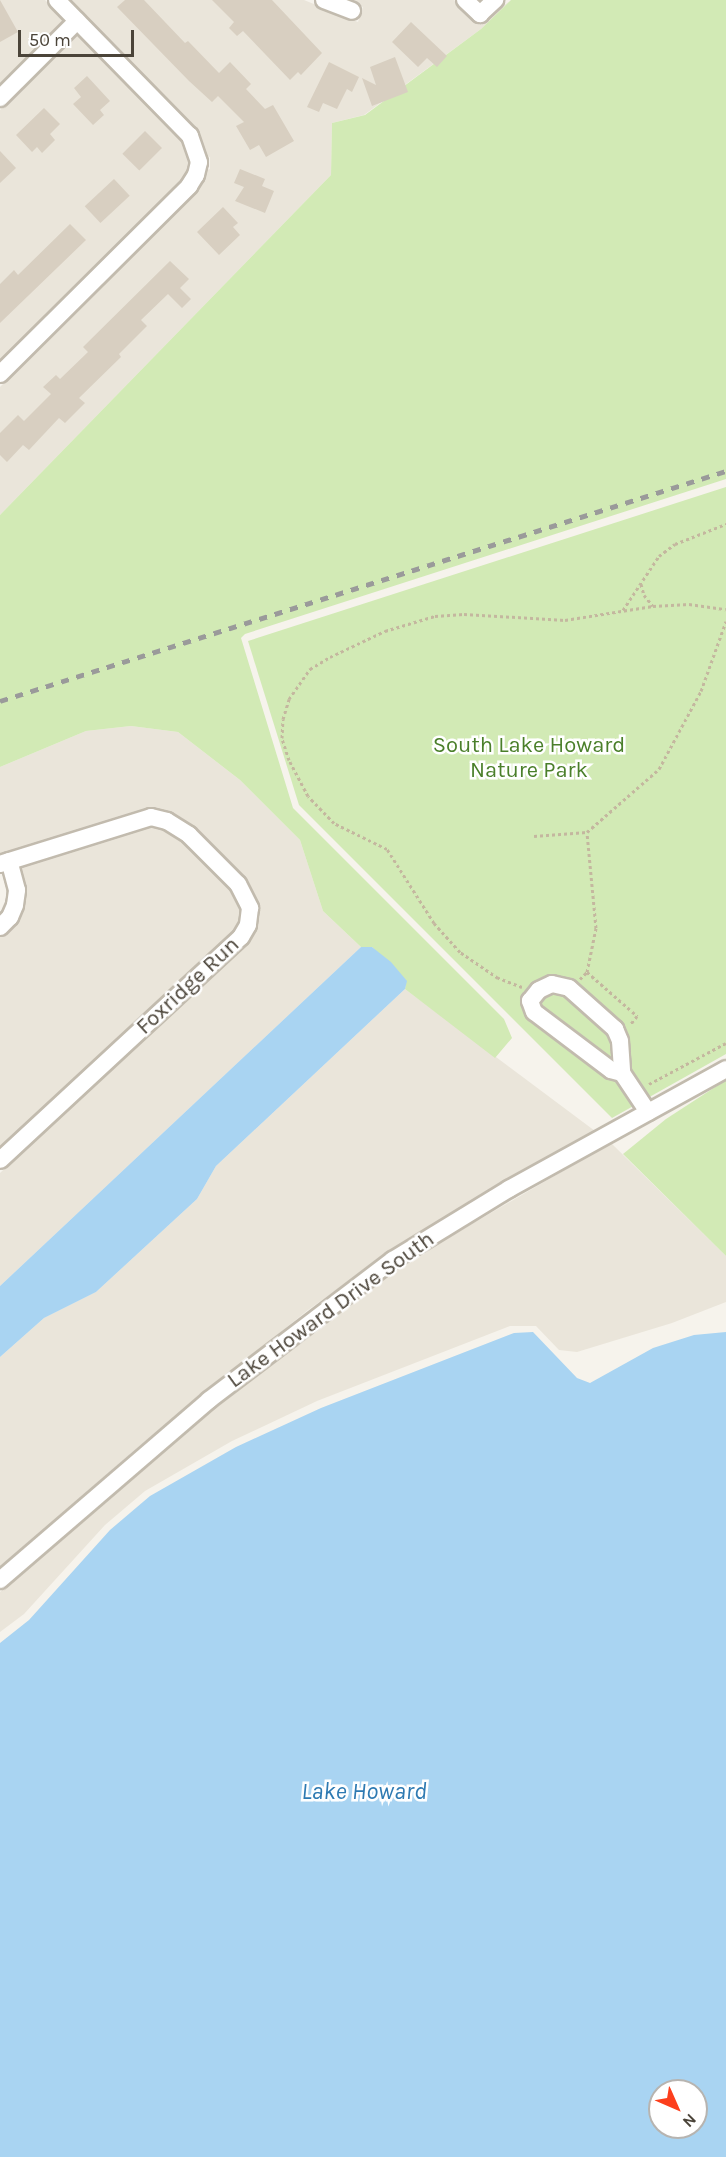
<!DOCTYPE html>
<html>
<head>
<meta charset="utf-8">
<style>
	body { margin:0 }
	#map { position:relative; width:726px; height:2157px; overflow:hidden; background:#f6f3ec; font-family:Karla,sans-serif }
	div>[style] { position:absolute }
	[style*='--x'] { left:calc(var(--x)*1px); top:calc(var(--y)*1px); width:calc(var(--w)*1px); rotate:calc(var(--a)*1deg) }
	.residential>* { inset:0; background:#eae5da }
	.green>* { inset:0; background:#d2eab5 }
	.water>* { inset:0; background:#a9d4f2 }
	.building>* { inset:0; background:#d8cfc1; transform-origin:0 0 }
	.path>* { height:3px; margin-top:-1.5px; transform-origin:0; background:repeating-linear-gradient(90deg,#c4b79f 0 3px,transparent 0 6px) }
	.roads { filter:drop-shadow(2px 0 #c2bbae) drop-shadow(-2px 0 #c2bbae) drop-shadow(0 2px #c2bbae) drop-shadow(0 -2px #c2bbae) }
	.minor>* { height:16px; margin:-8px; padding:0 8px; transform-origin:8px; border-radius:8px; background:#fff }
	.rail>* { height:4.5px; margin-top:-2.25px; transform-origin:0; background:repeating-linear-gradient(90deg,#9a9a9a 0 8px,transparent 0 16px) }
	span { translate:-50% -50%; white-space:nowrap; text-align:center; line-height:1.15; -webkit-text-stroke:5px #fff; paint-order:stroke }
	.park-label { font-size:22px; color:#4a7f2a }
	.street-label { font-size:22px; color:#4b4439 }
	.water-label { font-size:24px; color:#2e7ab2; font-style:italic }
	.north { position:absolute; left:648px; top:2079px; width:60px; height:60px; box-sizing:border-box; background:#fff; border:2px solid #b7b4b0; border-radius:50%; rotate:135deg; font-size:16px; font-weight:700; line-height:24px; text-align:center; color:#4b4439 }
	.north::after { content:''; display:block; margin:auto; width:21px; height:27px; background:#fc3f1d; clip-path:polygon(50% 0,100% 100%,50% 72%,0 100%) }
	.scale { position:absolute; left:18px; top:30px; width:116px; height:27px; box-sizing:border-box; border:3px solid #4b4439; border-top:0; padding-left:8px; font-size:18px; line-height:21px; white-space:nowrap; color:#4b4439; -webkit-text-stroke:4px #fff; paint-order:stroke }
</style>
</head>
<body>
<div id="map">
	<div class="residential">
		<i style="clip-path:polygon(0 0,45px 0,65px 20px,0 85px)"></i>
		<i style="clip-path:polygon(68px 0,304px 0,358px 22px,363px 7px,346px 0,454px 0,474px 20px,486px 20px,511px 0,481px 29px,364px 115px,332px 123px,331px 175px,0 515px,0 387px,195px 192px,207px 170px,210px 169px,210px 157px,206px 156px,196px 130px)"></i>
		<i style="clip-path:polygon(78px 33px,183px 140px,191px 161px,182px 180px,0 362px,0 110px)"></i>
		<i style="clip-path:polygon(131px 726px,178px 732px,240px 780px,300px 840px,323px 911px,361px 947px,0 1286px,0 1173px,249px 942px,256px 928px,258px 905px,243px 879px,195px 829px,182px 818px,168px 812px,152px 809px,136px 811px,0 854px,0 767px,86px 731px)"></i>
		<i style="clip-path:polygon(152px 826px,175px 833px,231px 889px,242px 908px,239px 922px,234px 932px,0 1148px,0 937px,18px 921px,24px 907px,26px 892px,20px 867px)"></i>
		<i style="clip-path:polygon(405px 989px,595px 1131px,388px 1253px,308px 1310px,138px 1447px,0 1568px,0 1357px,44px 1318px,96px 1292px,197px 1199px,216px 1166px)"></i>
		<i style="clip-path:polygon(611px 1143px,726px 1256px,726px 1302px,672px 1323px,577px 1352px,559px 1350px,536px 1326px,510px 1326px,317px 1401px,232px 1441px,145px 1491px,105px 1525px,24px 1614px,0 1632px,0 1592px,215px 1406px,398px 1267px)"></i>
	</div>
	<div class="green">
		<i style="clip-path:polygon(511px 0,726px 0,726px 479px,245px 634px,241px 638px,293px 808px,504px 1019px,512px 1038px,495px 1058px,405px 989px,406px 981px,372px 947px,361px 947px,323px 911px,300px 840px,240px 780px,178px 732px,131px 726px,86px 731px,0 767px,0 515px,331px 175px,332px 123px,365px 115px,481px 29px)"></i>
		<i style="clip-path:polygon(726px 487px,726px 1054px,612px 1118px,299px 805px,248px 641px)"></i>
		<i style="clip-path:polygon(726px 1080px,726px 1256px,623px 1154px,666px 1119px)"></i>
	</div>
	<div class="water">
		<i style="clip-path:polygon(361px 947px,372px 947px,391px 962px,407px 981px,405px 989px,216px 1166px,197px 1199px,96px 1292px,44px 1318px,0 1357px,0 1286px)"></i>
		<i style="clip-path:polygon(evenodd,533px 1332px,577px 1378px,590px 1383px,653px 1348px,694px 1335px,726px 1332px,726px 2157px,0 2157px,0 1643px,29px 1620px,110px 1530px,150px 1496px,236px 1447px,321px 1408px,514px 1333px,533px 1332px,660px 2091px,696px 2091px,696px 2127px,660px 2127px,660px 2091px)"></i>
	</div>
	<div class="building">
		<i style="clip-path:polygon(0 0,18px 32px,0 42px)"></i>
		<i style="clip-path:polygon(125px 0,144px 0,185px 43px,188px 41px,219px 73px,230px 62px,251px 84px,246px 89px,265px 109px,273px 105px,294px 141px,266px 157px,259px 145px,250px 150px,236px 126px,244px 122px,218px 96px,212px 102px,189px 81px,117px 7px)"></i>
		<i style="clip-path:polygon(212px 0,272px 0,322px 53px,301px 75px,298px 72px,290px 80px,243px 31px,237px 36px,229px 28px,234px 22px)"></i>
		<i style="clip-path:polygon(411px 22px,447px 56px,437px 67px,427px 58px,418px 67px,392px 42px)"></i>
		<i style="clip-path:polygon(395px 57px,408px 92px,372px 106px,362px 78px,376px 85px,370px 67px)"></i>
		<i style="clip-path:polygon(329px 62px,359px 77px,352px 92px,347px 89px,337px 109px,323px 103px,319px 112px,307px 107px)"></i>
		<i style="clip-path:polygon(87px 76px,110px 101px,100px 110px,104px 115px,93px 125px,73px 104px,81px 97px,74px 88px)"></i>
		<i style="clip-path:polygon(44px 108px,60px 124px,50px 134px,55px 140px,42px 153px,37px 147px,32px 152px,16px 135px)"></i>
		<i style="left:145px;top:131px;width:24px;height:32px;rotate:45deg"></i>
		<i style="clip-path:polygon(0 151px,16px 168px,0 183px)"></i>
		<i style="clip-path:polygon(240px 169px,265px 179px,262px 186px,274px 191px,265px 213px,235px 201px,244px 187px,234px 183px)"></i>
		<i style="left:114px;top:179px;width:23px;height:40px;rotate:47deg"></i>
		<i style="clip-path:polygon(223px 207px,238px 223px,233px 227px,240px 235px,219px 255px,197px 232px)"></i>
		<i style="clip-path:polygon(70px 224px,86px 240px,0 323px,0 284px,14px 270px,18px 275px)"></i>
		<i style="clip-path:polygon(170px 261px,189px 279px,180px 288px,191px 299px,182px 308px,168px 294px,141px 320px,147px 326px,119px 354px,121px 357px,79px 398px,85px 403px,65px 423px,59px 418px,29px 450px,23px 445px,7px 462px,0 455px,0 433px,18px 415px,24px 421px,51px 394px,43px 387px,56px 375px,60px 379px,88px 352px,83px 347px)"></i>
	</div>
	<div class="path">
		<i style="--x:641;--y:584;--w:11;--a:75"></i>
		<i style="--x:644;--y:595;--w:14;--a:51"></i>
		<i style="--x:623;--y:610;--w:65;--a:-56.3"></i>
		<i style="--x:659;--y:556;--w:20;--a:-37"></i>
		<i style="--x:675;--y:544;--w:55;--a:-21.4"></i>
		<i style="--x:534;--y:836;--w:53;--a:-4.3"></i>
		<i style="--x:587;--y:972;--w:67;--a:41.3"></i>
		<i style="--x:637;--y:1016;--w:11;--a:128"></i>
		<i style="--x:580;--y:979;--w:10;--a:-45"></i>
		<i style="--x:587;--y:972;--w:45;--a:-78.4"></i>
		<i style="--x:596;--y:928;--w:96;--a:-95.4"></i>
		<i style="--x:587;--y:832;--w:96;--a:-41.2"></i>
		<i style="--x:659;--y:769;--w:89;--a:-61.7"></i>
		<i style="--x:701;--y:691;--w:74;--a:-70.3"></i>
		<i style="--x:522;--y:987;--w:26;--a:-159"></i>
		<i style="--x:498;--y:978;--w:46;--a:-145.6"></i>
		<i style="--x:460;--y:952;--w:39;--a:-132"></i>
		<i style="--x:434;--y:923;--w:88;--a:-122.4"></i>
		<i style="--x:387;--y:849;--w:59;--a:-153.9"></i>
		<i style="--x:334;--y:823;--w:37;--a:-134"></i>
		<i style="--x:308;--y:796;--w:41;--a:-117.8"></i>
		<i style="--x:289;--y:760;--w:23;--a:-108"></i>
		<i style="--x:282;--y:738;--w:19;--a:-87"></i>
		<i style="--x:283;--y:719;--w:21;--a:-73"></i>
		<i style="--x:289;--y:699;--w:37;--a:-55"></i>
		<i style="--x:310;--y:669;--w:23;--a:-31"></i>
		<i style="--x:330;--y:657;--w:61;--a:-25.3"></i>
		<i style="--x:385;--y:631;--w:52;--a:-16.7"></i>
		<i style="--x:435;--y:616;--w:29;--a:-4"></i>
		<i style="--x:464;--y:614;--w:101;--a:3.4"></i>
		<i style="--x:565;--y:620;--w:89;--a:-9"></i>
		<i style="--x:653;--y:606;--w:36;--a:-3"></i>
		<i style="--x:689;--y:604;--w:37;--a:8"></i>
		<i style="--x:649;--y:1084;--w:87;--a:-28"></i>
	</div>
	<div class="roads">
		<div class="minor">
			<i style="--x:324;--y:0;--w:30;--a:21"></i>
			<i style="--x:465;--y:0;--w:21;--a:43"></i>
			<i style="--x:480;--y:14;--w:21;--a:-43"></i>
			<i style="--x:0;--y:98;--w:109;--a:-45"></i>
			<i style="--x:0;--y:374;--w:267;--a:-44.8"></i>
			<i style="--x:189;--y:186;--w:13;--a:-58"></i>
			<i style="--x:196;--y:175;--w:13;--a:-77"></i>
			<i style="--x:199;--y:162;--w:28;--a:-109"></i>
			<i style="--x:190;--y:136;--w:190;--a:-134.4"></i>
			<i style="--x:0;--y:864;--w:158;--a:-17.3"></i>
			<i style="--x:151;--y:817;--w:16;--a:14"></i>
			<i style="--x:167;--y:821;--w:26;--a:32"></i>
			<i style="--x:189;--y:835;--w:69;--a:45"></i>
			<i style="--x:238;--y:884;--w:27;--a:63"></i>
			<i style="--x:250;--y:908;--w:17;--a:97"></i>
			<i style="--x:248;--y:925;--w:14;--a:120"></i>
			<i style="--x:241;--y:937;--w:328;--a:137.2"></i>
			<i style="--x:0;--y:927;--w:14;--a:-45"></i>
			<i style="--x:10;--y:917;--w:13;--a:-67"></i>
			<i style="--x:15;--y:905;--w:15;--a:-82"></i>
			<i style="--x:17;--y:890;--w:30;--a:-105"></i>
			<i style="--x:622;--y:1073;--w:11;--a:-165"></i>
			<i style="--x:611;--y:1070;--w:96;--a:-143"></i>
			<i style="--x:534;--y:1012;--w:12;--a:-110"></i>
			<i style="--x:530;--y:1001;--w:14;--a:-51"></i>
			<i style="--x:539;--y:990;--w:14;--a:-25"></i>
			<i style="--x:552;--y:984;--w:17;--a:13"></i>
			<i style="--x:569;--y:988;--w:62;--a:41.7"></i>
			<i style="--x:615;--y:1029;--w:13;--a:67"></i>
			<i style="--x:620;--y:1041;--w:32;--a:86"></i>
			<i style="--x:622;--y:1073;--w:47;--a:56.3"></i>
			<i style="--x:0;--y:1580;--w:276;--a:-40.7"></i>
			<i style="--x:209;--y:1400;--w:231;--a:-37.3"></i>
			<i style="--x:393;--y:1260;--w:136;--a:-31.5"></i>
			<i style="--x:509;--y:1189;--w:248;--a:-28.9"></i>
		</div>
	</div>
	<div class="rail">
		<i style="--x:0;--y:701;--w:762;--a:-17.58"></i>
	</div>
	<div class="park-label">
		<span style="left:529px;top:758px">South Lake Howard<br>Nature Park</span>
	</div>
	<div class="street-label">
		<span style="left:188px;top:986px;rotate:-43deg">Foxridge Run</span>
		<span style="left:331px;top:1310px;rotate:-36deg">Lake Howard Drive South</span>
	</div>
	<div class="water-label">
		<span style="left:364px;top:1792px">Lake Howard</span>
	</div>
	<div class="north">N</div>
	<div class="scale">50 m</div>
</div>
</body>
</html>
